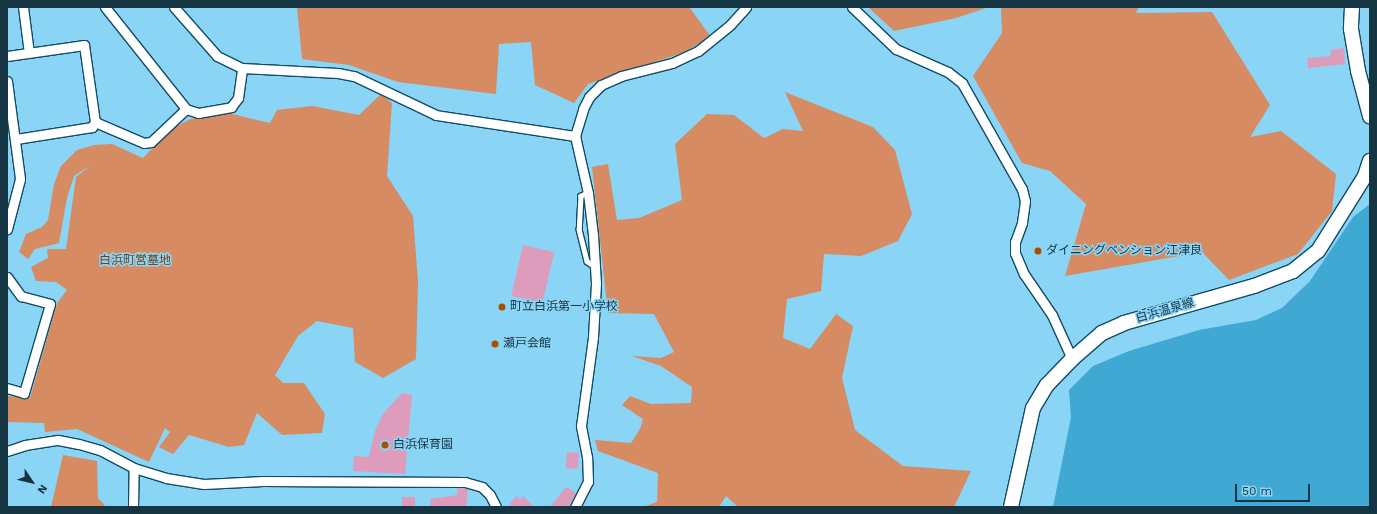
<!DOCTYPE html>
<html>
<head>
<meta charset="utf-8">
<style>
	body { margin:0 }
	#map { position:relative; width:1377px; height:514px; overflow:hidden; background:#8ad4f5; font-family:"Work Sans","Noto Sans JP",sans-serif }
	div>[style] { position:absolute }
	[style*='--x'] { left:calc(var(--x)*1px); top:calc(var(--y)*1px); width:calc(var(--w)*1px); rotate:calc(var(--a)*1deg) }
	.green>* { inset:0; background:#d68b62 }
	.water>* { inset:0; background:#3fa9d4 }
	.building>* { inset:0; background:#dd9cbb; transform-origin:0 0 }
	.roads { filter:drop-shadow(1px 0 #114c63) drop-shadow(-1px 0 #114c63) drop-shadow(0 1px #114c63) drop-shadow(0 -1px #114c63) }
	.lane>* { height:4.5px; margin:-2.25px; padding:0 2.25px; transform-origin:2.25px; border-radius:2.25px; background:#fff }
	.street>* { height:9px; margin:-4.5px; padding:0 4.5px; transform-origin:4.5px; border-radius:4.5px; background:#fff }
	.primary>* { height:14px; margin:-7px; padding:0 7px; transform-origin:7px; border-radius:7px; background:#fff }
	.dots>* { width:11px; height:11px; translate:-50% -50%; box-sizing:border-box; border:2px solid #8ad4f5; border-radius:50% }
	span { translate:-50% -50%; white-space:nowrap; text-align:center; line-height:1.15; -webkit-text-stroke:3px #8ad4f5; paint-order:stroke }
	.poi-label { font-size:12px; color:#163542 }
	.left { translate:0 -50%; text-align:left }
	.park-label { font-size:12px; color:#7d3d14 }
	.street-label { font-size:12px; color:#163542 }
	.frame { position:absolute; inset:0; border:8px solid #163542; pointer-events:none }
	.north { position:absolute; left:12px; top:462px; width:40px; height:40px; -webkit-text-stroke:3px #8ad4f5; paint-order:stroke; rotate:125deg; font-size:11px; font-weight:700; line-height:16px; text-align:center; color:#163542 }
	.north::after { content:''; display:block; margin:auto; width:14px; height:18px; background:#163542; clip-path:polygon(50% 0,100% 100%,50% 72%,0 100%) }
	.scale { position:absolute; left:1235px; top:484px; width:75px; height:18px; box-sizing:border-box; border:2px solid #163542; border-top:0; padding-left:5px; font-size:12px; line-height:14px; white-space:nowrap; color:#163542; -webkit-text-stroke:3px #8ad4f5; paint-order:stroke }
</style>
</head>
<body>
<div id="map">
	<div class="green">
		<i style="clip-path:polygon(297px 7px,684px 7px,690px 8px,711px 37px,682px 53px,588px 84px,574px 103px,535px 85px,531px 42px,499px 44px,496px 94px,398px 82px,349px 65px,302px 59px)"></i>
		<i style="clip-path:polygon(868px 7px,989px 7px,956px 18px,894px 31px)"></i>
		<i style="clip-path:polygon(1001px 7px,1139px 7px,1136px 13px,1212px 12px,1270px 105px,1250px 137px,1281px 131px,1336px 174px,1332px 211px,1298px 254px,1229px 280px,1202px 252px,1065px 276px,1086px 204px,1050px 171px,1022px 163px,973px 76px,1002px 33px)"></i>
		<i style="clip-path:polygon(785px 92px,873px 127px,895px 150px,912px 214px,898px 241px,861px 256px,824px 254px,821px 291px,787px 299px,783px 338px,810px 349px,836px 314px,853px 326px,842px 378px,855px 430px,903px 466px,971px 471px,954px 507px,738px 507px,726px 496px,719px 507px,643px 507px,657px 502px,658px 473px,598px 451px,595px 440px,631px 443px,640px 429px,643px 419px,622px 405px,630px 396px,651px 404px,691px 403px,692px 387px,661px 366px,632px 356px,661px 358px,674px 352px,654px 314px,608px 313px,592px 167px,608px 164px,617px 220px,639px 218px,682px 200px,675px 144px,707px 114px,734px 115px,764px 138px,783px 129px,803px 131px)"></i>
		<i style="clip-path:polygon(381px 94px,392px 103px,387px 176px,413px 216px,418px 282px,416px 359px,383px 378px,355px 362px,353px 328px,317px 321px,298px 336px,275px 375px,283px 383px,304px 383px,325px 414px,322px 433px,282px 435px,257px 413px,244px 445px,229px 447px,189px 435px,173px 454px,159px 447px,170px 432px,165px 428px,149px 462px,77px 429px,45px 432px,44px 423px,7px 422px,7px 396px,30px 398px,57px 303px,67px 290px,56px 282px,36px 281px,31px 267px,48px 258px,47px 249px,66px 249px,76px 177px,91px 165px,74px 176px,67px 198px,59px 243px,35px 249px,28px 259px,19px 252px,26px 234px,42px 227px,48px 220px,54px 184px,61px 166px,77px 150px,94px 145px,112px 144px,143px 158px,171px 129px,191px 119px,228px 113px,270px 123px,277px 110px,312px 106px,359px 115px)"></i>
		<i style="clip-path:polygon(63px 455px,97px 461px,98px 498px,106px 507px,51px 507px)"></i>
	</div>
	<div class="water">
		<i style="clip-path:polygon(1370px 204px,1370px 507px,1053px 507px,1071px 417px,1069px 390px,1093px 366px,1129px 351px,1199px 330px,1256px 320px,1282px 308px,1310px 281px,1353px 217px)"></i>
	</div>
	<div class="building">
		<i style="clip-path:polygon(1344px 48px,1345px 64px,1308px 68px,1307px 58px,1331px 56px,1330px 50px)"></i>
		<i style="left:523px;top:245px;width:32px;height:52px;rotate:13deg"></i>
		<i style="clip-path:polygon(402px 393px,412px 395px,405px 474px,353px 471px,354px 456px,369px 457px,375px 431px,383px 414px)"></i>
		<i style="left:567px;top:452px;width:12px;height:16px;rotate:5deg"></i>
		<i style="clip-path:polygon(566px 487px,576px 493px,568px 507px,550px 507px)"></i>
		<i style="clip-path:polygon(458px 488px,468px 489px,466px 507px,431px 507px,430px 499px,457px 495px)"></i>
		<i style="clip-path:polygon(517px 496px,520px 500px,523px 496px,534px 507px,512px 507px,510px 503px)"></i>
		<i style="left:402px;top:497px;width:13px;height:10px"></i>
	</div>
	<div class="roads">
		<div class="lane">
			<i style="--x:588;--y:193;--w:8;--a:157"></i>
			<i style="--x:581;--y:196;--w:33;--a:93"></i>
			<i style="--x:579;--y:229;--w:33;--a:76"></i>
			<i style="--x:587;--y:261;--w:10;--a:37"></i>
		</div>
		<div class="street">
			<i style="--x:23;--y:7;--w:46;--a:82.6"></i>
			<i style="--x:105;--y:7;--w:130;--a:51.5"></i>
			<i style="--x:186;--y:109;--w:13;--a:18"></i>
			<i style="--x:198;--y:113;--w:34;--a:-10"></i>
			<i style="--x:231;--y:107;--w:11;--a:-52"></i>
			<i style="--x:238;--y:98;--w:30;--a:-82"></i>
			<i style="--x:174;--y:7;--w:65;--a:48.7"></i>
			<i style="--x:217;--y:56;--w:28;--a:26"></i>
			<i style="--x:242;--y:68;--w:96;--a:3"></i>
			<i style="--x:338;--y:73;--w:16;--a:11"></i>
			<i style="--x:354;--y:76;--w:91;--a:25.4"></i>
			<i style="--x:436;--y:115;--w:141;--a:8.6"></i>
			<i style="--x:852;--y:7;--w:61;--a:43.7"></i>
			<i style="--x:896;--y:49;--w:57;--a:23.9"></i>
			<i style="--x:948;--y:72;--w:18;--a:38"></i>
			<i style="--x:962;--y:83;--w:122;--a:60.5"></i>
			<i style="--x:1022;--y:189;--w:12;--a:76"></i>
			<i style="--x:1025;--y:201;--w:22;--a:98"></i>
			<i style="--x:1022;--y:223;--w:20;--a:110"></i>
			<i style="--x:1015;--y:242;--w:11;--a:90"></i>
			<i style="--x:1015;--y:253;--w:23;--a:67"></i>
			<i style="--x:1024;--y:274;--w:50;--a:55.7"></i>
			<i style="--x:1052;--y:315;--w:48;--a:65.6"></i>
			<i style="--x:7;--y:56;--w:78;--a:-8.1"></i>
			<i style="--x:84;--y:45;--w:78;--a:81.9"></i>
			<i style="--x:95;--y:122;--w:6;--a:121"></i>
			<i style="--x:92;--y:127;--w:77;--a:171"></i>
			<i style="--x:7;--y:81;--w:99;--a:82.4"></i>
			<i style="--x:20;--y:179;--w:52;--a:104.6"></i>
			<i style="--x:95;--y:122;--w:53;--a:23.2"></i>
			<i style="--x:144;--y:143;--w:7;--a:-8"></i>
			<i style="--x:151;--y:142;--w:48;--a:-43.3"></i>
			<i style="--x:7;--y:277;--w:24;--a:54"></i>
			<i style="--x:21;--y:296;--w:30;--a:15"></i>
			<i style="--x:50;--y:304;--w:93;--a:106.3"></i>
			<i style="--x:24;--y:393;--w:18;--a:-164"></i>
			<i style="--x:7;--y:451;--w:19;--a:-18"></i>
			<i style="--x:25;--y:445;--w:33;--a:-9"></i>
			<i style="--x:58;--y:440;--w:21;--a:11"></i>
			<i style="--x:79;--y:444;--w:22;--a:16"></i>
			<i style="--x:100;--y:450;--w:38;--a:28"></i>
			<i style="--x:134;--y:468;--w:34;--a:17"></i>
			<i style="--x:166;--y:478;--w:38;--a:9"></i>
			<i style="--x:204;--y:484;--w:59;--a:-2.9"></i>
			<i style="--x:263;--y:481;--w:202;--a:0.3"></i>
			<i style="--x:465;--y:482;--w:18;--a:16"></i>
			<i style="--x:482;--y:487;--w:11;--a:45"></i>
			<i style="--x:490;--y:495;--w:13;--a:63"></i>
			<i style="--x:133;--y:507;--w:39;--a:-89"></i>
			<i style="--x:575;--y:507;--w:28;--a:-63"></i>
			<i style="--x:588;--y:482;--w:25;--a:-92"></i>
			<i style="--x:587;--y:457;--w:32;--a:-101"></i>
			<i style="--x:581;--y:426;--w:90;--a:-82.3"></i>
			<i style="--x:593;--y:337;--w:54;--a:-86.8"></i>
			<i style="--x:596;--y:283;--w:48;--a:-93.6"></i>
			<i style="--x:593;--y:235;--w:42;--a:-96.8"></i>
			<i style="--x:588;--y:193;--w:58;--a:-102.8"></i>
			<i style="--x:575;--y:136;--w:28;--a:-73"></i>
			<i style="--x:583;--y:109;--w:13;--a:-63"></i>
			<i style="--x:589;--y:97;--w:17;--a:-45"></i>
			<i style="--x:601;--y:85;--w:22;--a:-24"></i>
			<i style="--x:621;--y:76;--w:53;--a:-14.3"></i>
			<i style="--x:672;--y:63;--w:29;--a:-25"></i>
			<i style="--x:698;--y:51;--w:41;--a:-39.1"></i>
			<i style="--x:730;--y:25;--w:24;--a:-48"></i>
		</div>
		<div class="primary">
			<i style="--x:1352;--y:7;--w:22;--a:93"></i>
			<i style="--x:1351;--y:29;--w:43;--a:80.5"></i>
			<i style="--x:1358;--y:71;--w:47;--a:75.1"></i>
			<i style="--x:1011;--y:507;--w:101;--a:-77.5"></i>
			<i style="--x:1033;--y:408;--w:27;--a:-59"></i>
			<i style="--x:1047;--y:385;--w:36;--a:-46"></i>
			<i style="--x:1072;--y:359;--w:40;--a:-41"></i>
			<i style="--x:1102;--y:333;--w:24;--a:-24"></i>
			<i style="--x:1124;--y:323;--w:135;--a:-15.9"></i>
			<i style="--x:1254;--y:286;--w:42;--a:-21"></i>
			<i style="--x:1293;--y:271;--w:32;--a:-39"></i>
			<i style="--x:1318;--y:251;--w:89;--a:-57.9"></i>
			<i style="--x:1365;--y:176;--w:16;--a:-72"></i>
		</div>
	</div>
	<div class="dots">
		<i style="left:1038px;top:251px;background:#ad4d00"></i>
		<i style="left:502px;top:307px;background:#ad4d00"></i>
		<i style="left:495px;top:344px;background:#ad4d00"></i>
		<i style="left:385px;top:445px;background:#ad4d00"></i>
	</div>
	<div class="poi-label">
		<span class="left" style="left:1046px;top:251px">ダイニングペンション江津良</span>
		<span class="left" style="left:510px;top:307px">町立白浜第一小学校</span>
		<span class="left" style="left:503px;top:344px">瀬戸会館</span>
		<span class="left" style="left:393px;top:445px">白浜保育園</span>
	</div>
	<div class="park-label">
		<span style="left:135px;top:261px">白浜町営墓地</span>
	</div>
	<div class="street-label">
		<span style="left:1165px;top:311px;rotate:-16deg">白浜温泉線</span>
	</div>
	<div class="frame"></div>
	<div class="north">N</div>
	<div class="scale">50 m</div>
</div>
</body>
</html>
